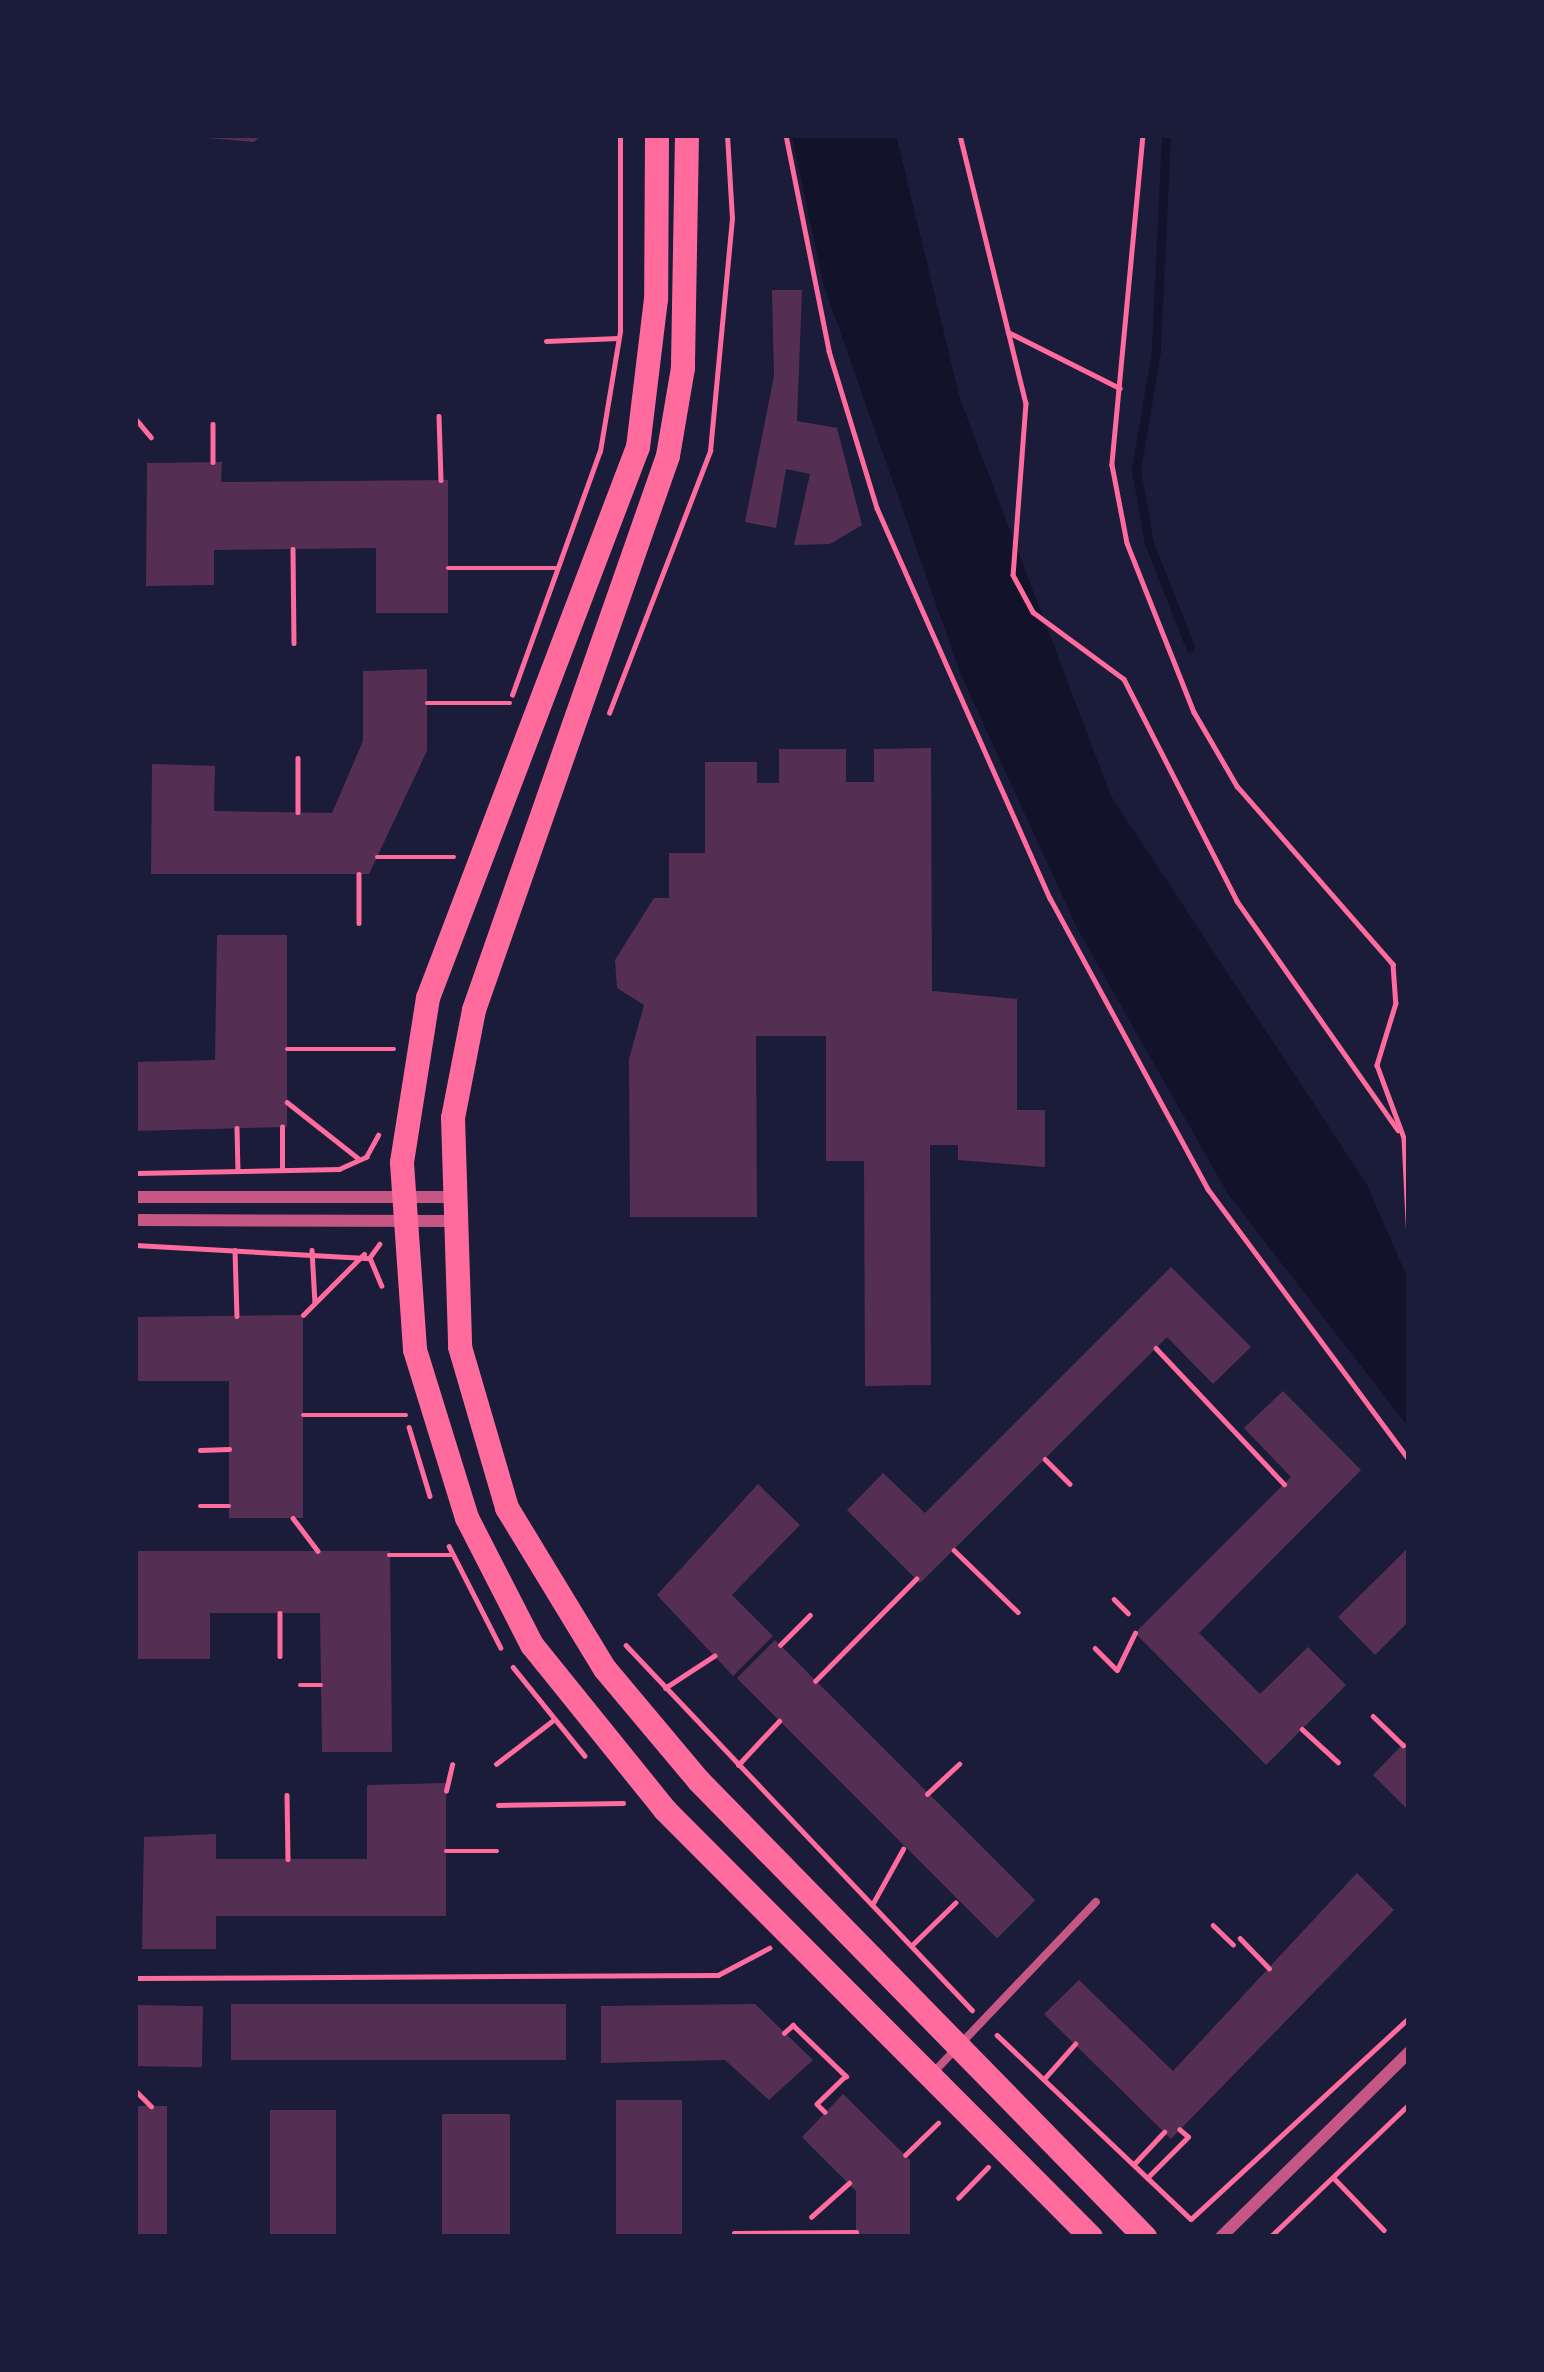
<!DOCTYPE html>
<html>
<head>
<meta charset="utf-8">
<style>
	body { margin:0 }
	#map { position:relative; width:1544px; height:2372px; overflow:hidden; background:#1b1b3a; font-family:"Playfair Display",serif }
	div>[style] { position:absolute }
	[style*='--x'] { left:calc(var(--x)*1px); top:calc(var(--y)*1px); width:calc(var(--w)*1px); rotate:calc(var(--a)*1deg) }
	.water>* { inset:0; background:#12122b }
	.stream>* { height:9px; margin:-4.5px; padding:0 4.5px; transform-origin:4.5px; border-radius:4.5px; background:#12122b }
	.building>* { inset:0; background:#542f53; transform-origin:0 0 }
	.path>* { height:4.5px; margin:-2.25px; padding:0 2.25px; transform-origin:2.25px; border-radius:2.25px; background:#ff6b9d }
	.service>* { height:8px; margin:-4px; padding:0 4px; transform-origin:4px; border-radius:4px; background:#c65784 }
	.minor>* { height:12px; margin:-6px; padding:0 6px; transform-origin:6px; border-radius:6px; background:#c65784 }
	.secondary>* { height:24px; margin:-12px; padding:0 12px; transform-origin:12px; border-radius:12px; background:#ff6b9d }
	span { translate:-50% -50%; white-space:nowrap; text-align:center; line-height:1.15; -webkit-text-stroke:10px #1b1b3a; paint-order:stroke }
	.frame { position:absolute; inset:0; border:138px solid #1b1b3a; pointer-events:none }
</style>
</head>
<body>
<div id="map">
	<div class="water">
		<i style="clip-path:polygon(792px 135px,896px 135px,960px 399px,1111px 796px,1366px 1183px,1409px 1281px,1409px 1428px,1228px 1194px,1078px 930px,961px 675px,823px 283px)"></i>
	</div>
	<div class="stream">
		<i style="--x:1166;--y:135;--w:216;--a:92.7"></i>
		<i style="--x:1156;--y:351;--w:121;--a:99.5"></i>
		<i style="--x:1136;--y:470;--w:74;--a:79.9"></i>
		<i style="--x:1149;--y:543;--w:112;--a:68.5"></i>
	</div>
	<div class="building">
		<i style="clip-path:polygon(172px 135px,261px 135px,254px 142px)"></i>
		<i style="clip-path:polygon(772px 290px,802px 290px,797px 421px,837px 428px,862px 525px,830px 544px,794px 545px,810px 474px,786px 469px,776px 528px,745px 522px,774px 376px)"></i>
		<i style="clip-path:polygon(222px 462px,221px 482px,448px 480px,448px 613px,376px 613px,376px 548px,214px 550px,214px 585px,146px 586px,147px 463px)"></i>
		<i style="clip-path:polygon(427px 669px,427px 751px,369px 874px,151px 874px,152px 764px,215px 766px,214px 811px,332px 813px,363px 741px,363px 671px)"></i>
		<i style="clip-path:polygon(931px 748px,932px 991px,1017px 999px,1017px 1110px,1045px 1110px,1045px 1167px,958px 1160px,958px 1145px,930px 1145px,931px 1385px,865px 1386px,864px 1161px,826px 1161px,826px 1036px,756px 1036px,757px 1217px,630px 1217px,629px 1059px,644px 1005px,617px 988px,615px 960px,654px 898px,669px 898px,669px 853px,705px 853px,705px 762px,757px 762px,757px 783px,779px 783px,779px 749px,846px 749px,846px 782px,874px 782px,874px 749px)"></i>
		<i style="clip-path:polygon(217px 935px,287px 935px,287px 1127px,135px 1131px,135px 1062px,215px 1060px)"></i>
		<i style="clip-path:polygon(1171px 1267px,1251px 1347px,1213px 1384px,1167px 1337px,920px 1583px,847px 1510px,883px 1473px,925px 1513px)"></i>
		<i style="clip-path:polygon(303px 1315px,303px 1518px,229px 1518px,229px 1381px,135px 1381px,135px 1317px)"></i>
		<i style="clip-path:polygon(1283px 1391px,1361px 1470px,1199px 1633px,1260px 1694px,1308px 1647px,1346px 1685px,1266px 1765px,1135px 1633px,1291px 1477px,1244px 1428px)"></i>
		<i style="clip-path:polygon(758px 1484px,800px 1525px,732px 1595px,773px 1636px,733px 1676px,657px 1595px)"></i>
		<i style="clip-path:polygon(1409px 1547px,1409px 1621px,1375px 1655px,1338px 1617px)"></i>
		<i style="clip-path:polygon(135px 1551px,390px 1551px,392px 1752px,322px 1752px,320px 1613px,210px 1613px,210px 1659px,138px 1659px)"></i>
		<i style="left:775px;top:1640px;width:368px;height:54px;rotate:45deg"></i>
		<i style="clip-path:polygon(1405px 1742px,1409px 1746px,1409px 1811px,1373px 1775px)"></i>
		<i style="clip-path:polygon(446px 1783px,446px 1916px,216px 1916px,216px 1949px,142px 1949px,144px 1837px,216px 1834px,216px 1859px,367px 1859px,367px 1785px)"></i>
		<i style="clip-path:polygon(1357px 1873px,1394px 1910px,1171px 2139px,1044px 2014px,1079px 1980px,1173px 2071px)"></i>
		<i style="left:231px;top:2004px;width:335px;height:56px"></i>
		<i style="clip-path:polygon(755px 2004px,813px 2060px,769px 2100px,725px 2060px,601px 2063px,601px 2006px)"></i>
		<i style="left:135px;top:2005px;width:68px;height:61px;rotate:1deg"></i>
		<i style="clip-path:polygon(843px 2094px,910px 2160px,910px 2237px,856px 2237px,856px 2191px,802px 2137px)"></i>
		<i style="left:616px;top:2100px;width:66px;height:137px"></i>
		<i style="left:135px;top:2106px;width:32px;height:131px"></i>
		<i style="left:270px;top:2110px;width:66px;height:127px"></i>
		<i style="left:510px;top:2114px;width:123px;height:68px;rotate:90deg"></i>
	</div>
	<div class="path">
		<i style="--x:786;--y:135;--w:220;--a:78.7"></i>
		<i style="--x:829;--y:351;--w:164;--a:73"></i>
		<i style="--x:877;--y:508;--w:427;--a:66.1"></i>
		<i style="--x:1050;--y:898;--w:331;--a:61.5"></i>
		<i style="--x:1208;--y:1189;--w:337;--a:53.4"></i>
		<i style="--x:960;--y:135;--w:276;--a:76.2"></i>
		<i style="--x:1026;--y:403;--w:172;--a:94.3"></i>
		<i style="--x:1013;--y:575;--w:42;--a:61.6"></i>
		<i style="--x:1033;--y:612;--w:113;--a:36.4"></i>
		<i style="--x:1124;--y:679;--w:249;--a:63"></i>
		<i style="--x:1237;--y:901;--w:280;--a:54.9"></i>
		<i style="--x:1143;--y:135;--w:331;--a:95.4"></i>
		<i style="--x:1112;--y:465;--w:79;--a:79.1"></i>
		<i style="--x:1127;--y:543;--w:182;--a:68.4"></i>
		<i style="--x:1194;--y:712;--w:86;--a:59.8"></i>
		<i style="--x:1237;--y:786;--w:237;--a:48.8"></i>
		<i style="--x:1393;--y:964;--w:39;--a:86"></i>
		<i style="--x:1396;--y:1003;--w:65;--a:107"></i>
		<i style="--x:1377;--y:1065;--w:78;--a:69.7"></i>
		<i style="--x:1404;--y:1138;--w:103;--a:87.2"></i>
		<i style="--x:1008;--y:332;--w:125;--a:26.6"></i>
		<i style="--x:546;--y:341;--w:72;--a:-2.4"></i>
		<i style="--x:439;--y:416;--w:64;--a:88.2"></i>
		<i style="--x:135;--y:418;--w:25;--a:50"></i>
		<i style="--x:213;--y:424;--w:38;--a:90"></i>
		<i style="--x:293;--y:549;--w:94;--a:89.4"></i>
		<i style="--x:448;--y:568;--w:108;--a:0"></i>
		<i style="--x:512;--y:695;--w:259;--a:-70.2"></i>
		<i style="--x:600;--y:451;--w:122;--a:-80.5"></i>
		<i style="--x:620;--y:331;--w:196;--a:-90"></i>
		<i style="--x:427;--y:703;--w:83;--a:0"></i>
		<i style="--x:609;--y:713;--w:281;--a:-68.9"></i>
		<i style="--x:710;--y:451;--w:233;--a:-84.6"></i>
		<i style="--x:732;--y:219;--w:84;--a:-93.4"></i>
		<i style="--x:298;--y:758;--w:54;--a:90"></i>
		<i style="--x:377;--y:857;--w:77;--a:0"></i>
		<i style="--x:359;--y:874;--w:49;--a:90"></i>
		<i style="--x:287;--y:1049;--w:107;--a:0"></i>
		<i style="--x:287;--y:1102;--w:90;--a:38.3"></i>
		<i style="--x:237;--y:1128;--w:43;--a:88.7"></i>
		<i style="--x:282;--y:1169;--w:42;--a:-90"></i>
		<i style="--x:135;--y:1173;--w:204;--a:-1.1"></i>
		<i style="--x:339;--y:1169;--w:30;--a:-24"></i>
		<i style="--x:366;--y:1157;--w:25;--a:-61"></i>
		<i style="--x:380;--y:1244;--w:17;--a:126"></i>
		<i style="--x:370;--y:1258;--w:30;--a:67"></i>
		<i style="--x:135;--y:1245;--w:235;--a:3.2"></i>
		<i style="--x:235;--y:1250;--w:66;--a:88.3"></i>
		<i style="--x:312;--y:1250;--w:53;--a:86.8"></i>
		<i style="--x:303;--y:1315;--w:86;--a:-45"></i>
		<i style="--x:1156;--y:1348;--w:187;--a:46.7"></i>
		<i style="--x:303;--y:1415;--w:103;--a:0"></i>
		<i style="--x:409;--y:1427;--w:72;--a:73.1"></i>
		<i style="--x:200;--y:1450;--w:29;--a:-2"></i>
		<i style="--x:1045;--y:1459;--w:35;--a:45"></i>
		<i style="--x:200;--y:1506;--w:29;--a:0"></i>
		<i style="--x:293;--y:1518;--w:41;--a:52.9"></i>
		<i style="--x:449;--y:1546;--w:114;--a:63"></i>
		<i style="--x:954;--y:1550;--w:89;--a:44.1"></i>
		<i style="--x:389;--y:1555;--w:64;--a:0"></i>
		<i style="--x:1114;--y:1599;--w:20;--a:45"></i>
		<i style="--x:280;--y:1613;--w:43;--a:90"></i>
		<i style="--x:626;--y:1645;--w:503;--a:46.53"></i>
		<i style="--x:780;--y:1645;--w:42;--a:-45"></i>
		<i style="--x:1095;--y:1648;--w:31;--a:45"></i>
		<i style="--x:1117;--y:1670;--w:41;--a:-64.1"></i>
		<i style="--x:513;--y:1667;--w:114;--a:51"></i>
		<i style="--x:815;--y:1681;--w:144;--a:-45.3"></i>
		<i style="--x:300;--y:1685;--w:21;--a:0"></i>
		<i style="--x:665;--y:1688;--w:59;--a:-33.1"></i>
		<i style="--x:1373;--y:1716;--w:42;--a:44"></i>
		<i style="--x:1302;--y:1729;--w:49;--a:42.5"></i>
		<i style="--x:496;--y:1764;--w:71;--a:-37.5"></i>
		<i style="--x:738;--y:1765;--w:60;--a:-47"></i>
		<i style="--x:446;--y:1791;--w:27;--a:-77"></i>
		<i style="--x:927;--y:1794;--w:44;--a:-43.2"></i>
		<i style="--x:287;--y:1795;--w:64;--a:89.1"></i>
		<i style="--x:498;--y:1805;--w:125;--a:-0.9"></i>
		<i style="--x:446;--y:1851;--w:51;--a:0"></i>
		<i style="--x:872;--y:1905;--w:64;--a:-61"></i>
		<i style="--x:1213;--y:1925;--w:28;--a:44"></i>
		<i style="--x:1240;--y:1938;--w:42;--a:46"></i>
		<i style="--x:911;--y:1946;--w:62;--a:-44.3"></i>
		<i style="--x:135;--y:1978;--w:583;--a:-0.29"></i>
		<i style="--x:718;--y:1975;--w:58;--a:-27.9"></i>
		<i style="--x:784;--y:2033;--w:12;--a:-42"></i>
		<i style="--x:793;--y:2025;--w:74;--a:43.9"></i>
		<i style="--x:846;--y:2076;--w:40;--a:136"></i>
		<i style="--x:817;--y:2104;--w:11;--a:45"></i>
		<i style="--x:997;--y:2035;--w:267;--a:43.5"></i>
		<i style="--x:1191;--y:2219;--w:297;--a:-42.7"></i>
		<i style="--x:1044;--y:2079;--w:47;--a:-48.5"></i>
		<i style="--x:135;--y:2090;--w:23;--a:45"></i>
		<i style="--x:905;--y:2155;--w:46;--a:-44.1"></i>
		<i style="--x:1134;--y:2164;--w:44;--a:-46.8"></i>
		<i style="--x:1147;--y:2178;--w:58;--a:-45"></i>
		<i style="--x:1188;--y:2137;--w:11;--a:-139"></i>
		<i style="--x:1334;--y:2178;--w:72;--a:46.1"></i>
		<i style="--x:958;--y:2198;--w:43;--a:-45.9"></i>
		<i style="--x:811;--y:2217;--w:51;--a:-41.8"></i>
		<i style="--x:734;--y:2233;--w:122;--a:-0.5"></i>
		<i style="--x:1270;--y:2237;--w:192;--a:-43.7"></i>
	</div>
	<div class="service">
		<i style="--x:931;--y:2075;--w:239;--a:-46.4"></i>
	</div>
	<div class="minor">
		<i style="--x:135;--y:1197;--w:314;--a:0"></i>
		<i style="--x:135;--y:1220;--w:315;--a:0.2"></i>
		<i style="--x:1221;--y:2237;--w:264;--a:-44.5"></i>
	</div>
	<div class="secondary">
		<i style="--x:657;--y:135;--w:164;--a:90.3"></i>
		<i style="--x:656;--y:299;--w:149;--a:96.9"></i>
		<i style="--x:638;--y:447;--w:590;--a:110.86"></i>
		<i style="--x:428;--y:998;--w:167;--a:99"></i>
		<i style="--x:402;--y:1163;--w:187;--a:86"></i>
		<i style="--x:415;--y:1350;--w:176;--a:72.8"></i>
		<i style="--x:467;--y:1518;--w:143;--a:62.9"></i>
		<i style="--x:532;--y:1645;--w:212;--a:51.1"></i>
		<i style="--x:665;--y:1810;--w:603;--a:45.07"></i>
		<i style="--x:687;--y:135;--w:233;--a:91"></i>
		<i style="--x:683;--y:368;--w:89;--a:99.7"></i>
		<i style="--x:668;--y:456;--w:587;--a:109.3"></i>
		<i style="--x:474;--y:1010;--w:110;--a:101"></i>
		<i style="--x:453;--y:1118;--w:229;--a:88.2"></i>
		<i style="--x:460;--y:1347;--w:168;--a:73.7"></i>
		<i style="--x:507;--y:1508;--w:188;--a:58.7"></i>
		<i style="--x:605;--y:1669;--w:146;--a:50"></i>
		<i style="--x:699;--y:1781;--w:638;--a:45.64"></i>
	</div>
	<div class="frame"></div>
</div>
</body>
</html>
